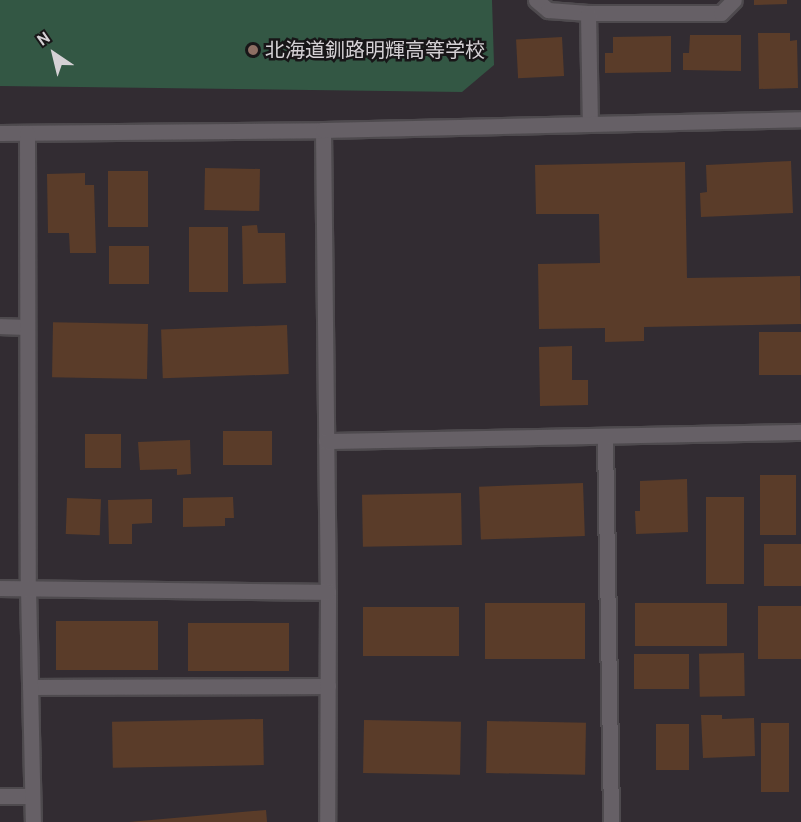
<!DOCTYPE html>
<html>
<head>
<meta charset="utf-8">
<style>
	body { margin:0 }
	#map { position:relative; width:801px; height:822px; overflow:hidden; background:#322c32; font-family:Cabin,"Noto Sans JP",sans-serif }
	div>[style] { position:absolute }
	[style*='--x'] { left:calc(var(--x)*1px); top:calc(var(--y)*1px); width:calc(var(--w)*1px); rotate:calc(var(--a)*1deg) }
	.green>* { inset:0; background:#335744 }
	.building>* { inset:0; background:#5a3c29; transform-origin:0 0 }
	.roads { filter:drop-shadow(2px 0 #4e4a4e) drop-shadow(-2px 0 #4e4a4e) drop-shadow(0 2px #4e4a4e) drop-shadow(0 -2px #4e4a4e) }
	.service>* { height:15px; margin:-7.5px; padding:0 7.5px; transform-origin:7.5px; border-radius:7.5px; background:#666066 }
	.minor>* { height:15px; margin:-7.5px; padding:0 7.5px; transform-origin:7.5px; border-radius:7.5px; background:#666066 }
	.dots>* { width:16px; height:16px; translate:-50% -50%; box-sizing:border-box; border:3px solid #181618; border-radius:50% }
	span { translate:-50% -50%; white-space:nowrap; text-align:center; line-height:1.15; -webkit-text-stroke:5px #181618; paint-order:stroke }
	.poi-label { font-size:20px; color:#d5d1d5 }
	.left { translate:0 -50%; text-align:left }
	.north { position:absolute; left:24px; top:24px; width:60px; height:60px; -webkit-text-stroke:4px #181618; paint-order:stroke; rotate:325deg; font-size:16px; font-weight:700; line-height:24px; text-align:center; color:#d5d1d5 }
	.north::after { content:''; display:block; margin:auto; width:21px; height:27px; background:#d5d1d5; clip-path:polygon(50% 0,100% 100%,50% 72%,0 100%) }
</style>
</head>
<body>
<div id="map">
	<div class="green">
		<i style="clip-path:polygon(0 0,492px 0,494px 65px,462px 92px,0 86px)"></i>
	</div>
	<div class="building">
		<i style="clip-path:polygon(754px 0,787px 0,787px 4px,754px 5px)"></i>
		<i style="clip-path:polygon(758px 33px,790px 33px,790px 41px,797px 40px,798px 88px,759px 89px)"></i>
		<i style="clip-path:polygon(690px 35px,741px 35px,741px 71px,683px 70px,683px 53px,689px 53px)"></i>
		<i style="clip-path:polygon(671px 36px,671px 72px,605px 73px,605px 53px,613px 53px,613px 37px)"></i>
		<i style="left:562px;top:37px;width:39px;height:46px;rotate:87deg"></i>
		<i style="clip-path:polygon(791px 161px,793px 213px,701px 217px,700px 193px,707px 192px,706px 165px)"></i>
		<i style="clip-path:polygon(685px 162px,687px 278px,800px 276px,801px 324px,644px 327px,644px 341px,605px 342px,605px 328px,539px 329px,538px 264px,600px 263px,599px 214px,536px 214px,535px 165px)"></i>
		<i style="left:205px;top:168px;width:55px;height:42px;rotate:1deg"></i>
		<i style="left:108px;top:171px;width:40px;height:56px"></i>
		<i style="clip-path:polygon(85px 173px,85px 185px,94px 185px,96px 253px,70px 253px,69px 233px,48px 233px,47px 174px)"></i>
		<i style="clip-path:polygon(257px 225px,258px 233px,285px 233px,286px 283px,243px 284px,242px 226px)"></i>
		<i style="left:228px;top:227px;width:65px;height:39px;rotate:90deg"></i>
		<i style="left:149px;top:246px;width:38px;height:40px;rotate:90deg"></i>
		<i style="left:148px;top:324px;width:55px;height:95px;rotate:91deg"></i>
		<i style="left:287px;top:325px;width:49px;height:126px;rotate:88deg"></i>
		<i style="left:801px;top:332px;width:43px;height:42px;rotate:90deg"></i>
		<i style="clip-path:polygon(572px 346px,572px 380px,588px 380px,588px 405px,540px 406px,539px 347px)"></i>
		<i style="left:223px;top:431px;width:49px;height:34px"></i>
		<i style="left:85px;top:434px;width:36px;height:34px"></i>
		<i style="clip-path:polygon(190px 440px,191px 474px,177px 475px,177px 469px,140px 470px,138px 442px)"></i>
		<i style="left:760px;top:475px;width:36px;height:60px"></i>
		<i style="clip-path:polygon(687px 479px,688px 532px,636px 534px,635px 511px,640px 511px,640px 481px)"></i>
		<i style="left:583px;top:483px;width:53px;height:104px;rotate:88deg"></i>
		<i style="left:461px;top:493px;width:52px;height:99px;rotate:89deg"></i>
		<i style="clip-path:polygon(233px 497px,234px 518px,225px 518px,225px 526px,183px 527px,183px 498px)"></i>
		<i style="left:706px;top:497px;width:38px;height:87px"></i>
		<i style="left:67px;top:498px;width:34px;height:36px;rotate:2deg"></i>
		<i style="clip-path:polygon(152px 499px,152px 523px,132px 524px,132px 544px,109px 544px,108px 500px)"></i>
		<i style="left:801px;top:544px;width:42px;height:37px;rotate:90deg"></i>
		<i style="left:485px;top:603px;width:100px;height:56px"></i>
		<i style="left:727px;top:603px;width:43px;height:92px;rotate:90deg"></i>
		<i style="left:801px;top:606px;width:53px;height:43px;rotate:90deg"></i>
		<i style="left:363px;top:607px;width:96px;height:49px"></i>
		<i style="left:158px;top:621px;width:49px;height:102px;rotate:90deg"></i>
		<i style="left:188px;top:623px;width:101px;height:48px"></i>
		<i style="left:744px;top:653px;width:43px;height:45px;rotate:89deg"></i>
		<i style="left:634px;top:654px;width:55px;height:35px"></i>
		<i style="clip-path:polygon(701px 715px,722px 715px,722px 719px,754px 718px,755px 756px,703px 758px)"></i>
		<i style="left:263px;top:719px;width:46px;height:151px;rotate:89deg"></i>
		<i style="left:364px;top:720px;width:97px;height:53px;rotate:1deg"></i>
		<i style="left:487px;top:721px;width:99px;height:52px;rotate:1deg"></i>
		<i style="left:761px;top:723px;width:28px;height:69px"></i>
		<i style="left:689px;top:724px;width:46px;height:33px;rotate:90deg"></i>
		<i style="left:266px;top:810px;width:12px;height:159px;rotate:85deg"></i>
	</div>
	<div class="roads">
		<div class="service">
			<i style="--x:536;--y:0;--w:16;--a:40"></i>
			<i style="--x:548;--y:10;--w:40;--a:4.3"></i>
			<i style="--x:588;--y:13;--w:133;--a:0"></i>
			<i style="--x:721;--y:13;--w:18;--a:-45"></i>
			<i style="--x:588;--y:13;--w:111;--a:89"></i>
			<i style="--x:0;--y:326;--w:27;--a:2"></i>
			<i style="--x:30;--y:687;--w:298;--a:-0.2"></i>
			<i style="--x:0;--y:796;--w:32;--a:0"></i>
		</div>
		<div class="minor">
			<i style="--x:323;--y:130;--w:462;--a:89.4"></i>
			<i style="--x:328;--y:592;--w:230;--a:90.2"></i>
			<i style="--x:0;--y:133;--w:323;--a:-0.5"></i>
			<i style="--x:323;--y:130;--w:478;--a:-1.3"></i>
			<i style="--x:27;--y:133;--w:455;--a:89.9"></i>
			<i style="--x:28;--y:588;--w:234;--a:88.8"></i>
			<i style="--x:605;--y:437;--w:385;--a:89.1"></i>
			<i style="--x:326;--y:441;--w:475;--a:-1.1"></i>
			<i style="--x:0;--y:588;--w:328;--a:0.7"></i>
		</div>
	</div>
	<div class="dots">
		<i style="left:253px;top:50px;background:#8d6e63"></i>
	</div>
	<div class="poi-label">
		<span class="left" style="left:265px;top:50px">北海道釧路明輝高等学校</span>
	</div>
	<div class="north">N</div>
</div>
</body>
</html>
